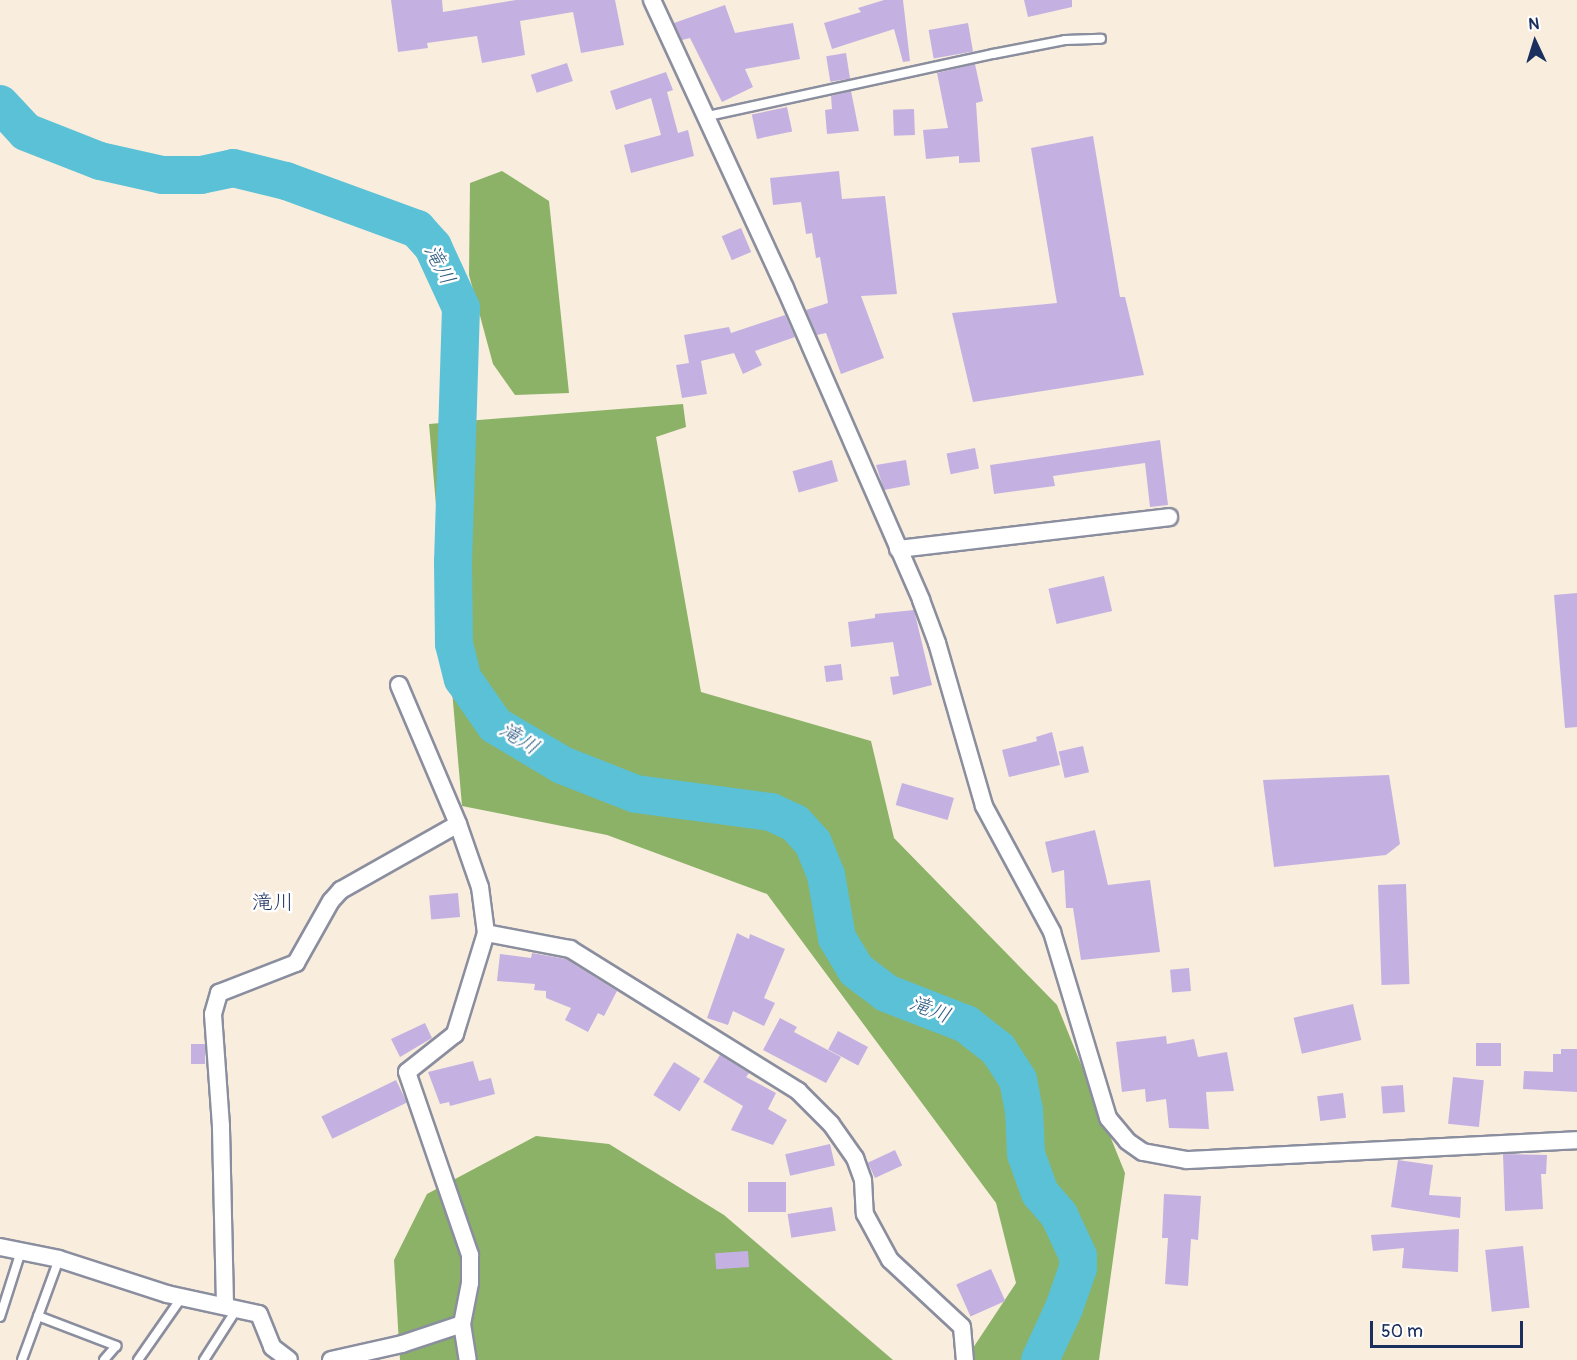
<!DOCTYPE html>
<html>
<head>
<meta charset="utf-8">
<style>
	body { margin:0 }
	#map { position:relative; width:1577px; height:1360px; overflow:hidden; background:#f9edde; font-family:Pangolin,"Klee One",sans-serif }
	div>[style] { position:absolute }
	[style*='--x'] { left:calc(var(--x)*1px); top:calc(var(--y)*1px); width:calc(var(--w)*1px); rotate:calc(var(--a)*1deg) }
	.forest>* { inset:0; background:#8cb268 }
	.river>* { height:38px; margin:-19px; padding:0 19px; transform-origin:19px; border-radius:19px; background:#5ac1d7 }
	.building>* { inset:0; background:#c4b1e1; transform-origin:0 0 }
	.roads { filter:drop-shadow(2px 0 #8a8e9e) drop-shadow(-2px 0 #8a8e9e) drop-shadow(0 2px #8a8e9e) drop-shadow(0 -2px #8a8e9e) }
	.service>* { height:8px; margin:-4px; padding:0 4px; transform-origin:4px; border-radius:4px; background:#fff }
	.minor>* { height:16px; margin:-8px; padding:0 8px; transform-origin:8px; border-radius:8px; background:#fff }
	span { translate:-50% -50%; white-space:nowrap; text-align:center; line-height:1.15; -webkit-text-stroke:5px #fff; paint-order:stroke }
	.water-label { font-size:21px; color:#2e5b82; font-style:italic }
	.neighbourhood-label { font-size:21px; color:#1b2f5e }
	.north { position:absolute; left:1505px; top:12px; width:60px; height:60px; -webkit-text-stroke:4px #fff; paint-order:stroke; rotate:356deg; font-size:16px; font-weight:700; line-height:24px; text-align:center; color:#1b2f5e }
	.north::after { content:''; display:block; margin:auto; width:21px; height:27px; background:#1b2f5e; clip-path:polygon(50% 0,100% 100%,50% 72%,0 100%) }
	.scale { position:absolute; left:1370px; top:1321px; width:153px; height:27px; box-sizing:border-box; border:3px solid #1b2f5e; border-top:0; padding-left:8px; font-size:18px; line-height:21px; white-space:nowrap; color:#1b2f5e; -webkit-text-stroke:4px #fff; paint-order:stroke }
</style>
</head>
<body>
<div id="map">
	<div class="forest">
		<i style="clip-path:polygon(502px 171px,549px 201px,569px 393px,515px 395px,493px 364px,469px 275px,470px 183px)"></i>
		<i style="clip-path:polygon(683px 404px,686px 427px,656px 437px,701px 692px,871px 741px,894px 838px,1057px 1005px,1125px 1173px,1099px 1360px,965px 1360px,1016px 1283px,996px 1203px,767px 894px,607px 835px,462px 806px,429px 424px)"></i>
		<i style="clip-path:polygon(536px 1136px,609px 1144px,724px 1215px,893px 1360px,400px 1360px,394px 1260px,427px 1194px)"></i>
	</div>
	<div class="river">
		<i style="--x:0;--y:104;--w:38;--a:47"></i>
		<i style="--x:26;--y:132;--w:79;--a:21.4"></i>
		<i style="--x:100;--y:161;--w:64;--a:12.7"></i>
		<i style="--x:162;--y:175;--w:39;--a:0"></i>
		<i style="--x:201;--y:175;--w:33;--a:-12"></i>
		<i style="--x:233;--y:168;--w:55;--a:13.8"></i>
		<i style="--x:286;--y:181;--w:140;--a:20.1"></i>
		<i style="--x:417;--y:229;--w:24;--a:48"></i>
		<i style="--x:433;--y:247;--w:67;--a:65.3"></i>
		<i style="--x:461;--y:308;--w:254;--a:91.8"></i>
		<i style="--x:453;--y:562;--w:82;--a:89.3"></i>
		<i style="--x:454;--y:644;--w:36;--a:76"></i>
		<i style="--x:463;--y:679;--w:56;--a:55.2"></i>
		<i style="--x:495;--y:725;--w:78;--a:30.8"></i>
		<i style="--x:562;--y:765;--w:79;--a:21.4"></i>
		<i style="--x:636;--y:794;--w:136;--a:7.6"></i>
		<i style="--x:771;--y:812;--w:26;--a:25"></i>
		<i style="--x:795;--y:823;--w:27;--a:48"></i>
		<i style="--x:813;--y:843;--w:35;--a:68"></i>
		<i style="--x:826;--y:875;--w:64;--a:80.1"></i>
		<i style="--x:837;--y:938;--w:37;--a:59"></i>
		<i style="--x:856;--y:970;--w:38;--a:37"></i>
		<i style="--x:886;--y:993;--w:86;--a:21.2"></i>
		<i style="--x:966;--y:1024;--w:41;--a:38"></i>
		<i style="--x:998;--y:1049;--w:37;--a:57"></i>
		<i style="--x:1018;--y:1080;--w:31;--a:79"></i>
		<i style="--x:1024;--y:1110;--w:44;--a:87.4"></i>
		<i style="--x:1026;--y:1154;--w:41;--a:70.3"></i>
		<i style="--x:1040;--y:1193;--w:29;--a:49"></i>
		<i style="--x:1059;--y:1215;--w:45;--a:65.1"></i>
		<i style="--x:1078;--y:1256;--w:12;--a:90"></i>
		<i style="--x:1078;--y:1268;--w:42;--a:109.3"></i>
		<i style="--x:1064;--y:1308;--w:57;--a:114.8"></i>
	</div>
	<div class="building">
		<i style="clip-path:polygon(391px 0,442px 0,443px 12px,516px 0,615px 0,624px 45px,581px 53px,573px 12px,520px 21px,525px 55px,482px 63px,477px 36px,427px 43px,428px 48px,398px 52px)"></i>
		<i style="clip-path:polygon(884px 0,903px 0,910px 61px,903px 62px,894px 29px,832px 49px,824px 23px,861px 12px,858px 8px)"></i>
		<i style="clip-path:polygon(1024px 0,1072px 0,1072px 7px,1028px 17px)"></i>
		<i style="clip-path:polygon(725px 5px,735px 33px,793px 23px,800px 59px,745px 69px,753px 87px,722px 102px,690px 38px,682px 40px,674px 23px)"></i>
		<i style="left:968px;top:23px;width:29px;height:40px;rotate:80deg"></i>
		<i style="left:846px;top:53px;width:26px;height:20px;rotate:81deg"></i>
		<i style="left:567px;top:63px;width:19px;height:38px;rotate:72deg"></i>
		<i style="clip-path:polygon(975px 64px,983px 101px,976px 103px,980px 162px,959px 163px,959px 156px,926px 159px,923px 130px,948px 128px,937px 73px)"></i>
		<i style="clip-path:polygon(666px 72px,673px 90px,667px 92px,678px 133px,688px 130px,694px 156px,631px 173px,624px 145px,661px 135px,651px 98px,616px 110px,610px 91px)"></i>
		<i style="clip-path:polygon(851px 91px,859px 131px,827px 134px,825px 110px,832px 109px,831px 96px)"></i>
		<i style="left:787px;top:107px;width:25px;height:36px;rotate:78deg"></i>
		<i style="left:914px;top:109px;width:26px;height:21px;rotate:88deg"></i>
		<i style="clip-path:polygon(1093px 136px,1120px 297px,1125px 297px,1144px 375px,973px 402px,952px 313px,1057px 303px,1031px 148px)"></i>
		<i style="clip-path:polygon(839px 171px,842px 199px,885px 196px,897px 294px,861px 296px,884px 358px,841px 374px,826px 333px,817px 335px,806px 310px,828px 303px,820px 257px,816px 258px,812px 233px,806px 234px,801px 202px,773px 205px,770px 178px)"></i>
		<i style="left:741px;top:228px;width:26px;height:21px;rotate:67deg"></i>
		<i style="clip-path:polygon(785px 315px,795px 337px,755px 351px,762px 365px,743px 374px,734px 353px,701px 361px,707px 394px,682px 398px,676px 365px,689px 363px,684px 335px,729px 327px,731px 333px)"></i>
		<i style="clip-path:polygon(1160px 440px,1168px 505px,1150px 507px,1145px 463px,1053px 476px,1055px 486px,994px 494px,990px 465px)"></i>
		<i style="left:975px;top:448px;width:21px;height:29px;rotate:79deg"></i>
		<i style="left:832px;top:460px;width:22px;height:41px;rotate:74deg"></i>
		<i style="clip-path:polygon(906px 460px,910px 485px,884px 490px,876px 465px)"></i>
		<i style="left:1104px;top:576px;width:36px;height:57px;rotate:77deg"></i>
		<i style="clip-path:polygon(1577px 593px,1577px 727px,1565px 728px,1554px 595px)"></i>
		<i style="clip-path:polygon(914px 610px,932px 685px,893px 695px,890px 677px,899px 676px,893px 642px,851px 647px,848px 622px,875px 618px,875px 614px)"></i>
		<i style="left:841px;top:664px;width:16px;height:17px;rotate:83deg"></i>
		<i style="clip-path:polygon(1052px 732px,1060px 765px,1009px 777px,1002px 750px,1037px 741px,1036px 737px)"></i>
		<i style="left:1083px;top:746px;width:27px;height:25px;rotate:77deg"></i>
		<i style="clip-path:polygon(1389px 775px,1400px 844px,1386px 855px,1274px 867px,1263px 780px)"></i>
		<i style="left:902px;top:783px;width:54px;height:23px;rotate:16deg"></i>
		<i style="clip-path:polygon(1095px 830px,1108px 885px,1150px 880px,1160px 952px,1081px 960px,1073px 908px,1066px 908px,1064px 870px,1052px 873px,1045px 842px)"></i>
		<i style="left:1406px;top:884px;width:100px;height:28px;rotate:88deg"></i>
		<i style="left:458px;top:893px;width:24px;height:29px;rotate:85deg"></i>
		<i style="clip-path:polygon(737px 933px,749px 939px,750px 934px,785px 949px,764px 998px,775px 1003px,764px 1026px,733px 1011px,728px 1025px,707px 1018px)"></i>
		<i style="clip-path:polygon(532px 953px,566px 959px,617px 991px,604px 1016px,598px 1013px,588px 1032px,565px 1020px,571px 1008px,546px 998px,546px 991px,534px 990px,535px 984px,497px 981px,500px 954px,531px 958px)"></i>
		<i style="left:1189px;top:968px;width:23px;height:19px;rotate:85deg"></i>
		<i style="left:1353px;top:1004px;width:37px;height:61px;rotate:77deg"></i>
		<i style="clip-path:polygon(780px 1018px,797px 1027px,794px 1032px,841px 1057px,826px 1083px,763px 1050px)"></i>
		<i style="clip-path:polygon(425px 1023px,432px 1038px,400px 1057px,391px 1039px)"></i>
		<i style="left:838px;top:1031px;width:34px;height:21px;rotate:28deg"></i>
		<i style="clip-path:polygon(1166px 1036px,1167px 1044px,1194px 1039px,1198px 1057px,1227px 1052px,1234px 1091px,1206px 1092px,1209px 1129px,1169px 1128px,1166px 1099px,1146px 1102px,1145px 1089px,1122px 1092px,1116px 1042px)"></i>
		<i style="left:1476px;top:1043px;width:25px;height:23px"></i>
		<i style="left:191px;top:1044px;width:14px;height:20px"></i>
		<i style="clip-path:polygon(1561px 1049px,1577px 1049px,1577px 1092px,1523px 1089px,1524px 1071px,1553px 1072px,1553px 1054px,1561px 1054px)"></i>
		<i style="clip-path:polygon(720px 1055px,749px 1073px,746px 1077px,776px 1093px,768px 1109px,787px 1120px,773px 1145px,731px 1130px,743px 1106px,703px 1082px)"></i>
		<i style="clip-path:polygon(473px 1061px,479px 1081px,491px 1078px,495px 1094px,450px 1106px,449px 1102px,440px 1104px,428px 1072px)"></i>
		<i style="left:674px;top:1062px;width:31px;height:39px;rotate:32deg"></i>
		<i style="left:1453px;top:1077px;width:31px;height:47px;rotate:6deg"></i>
		<i style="left:396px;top:1080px;width:25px;height:83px;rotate:64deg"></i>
		<i style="left:1403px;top:1085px;width:27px;height:22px;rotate:86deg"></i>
		<i style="left:1343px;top:1093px;width:25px;height:26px;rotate:83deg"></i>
		<i style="left:830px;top:1144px;width:22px;height:46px;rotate:77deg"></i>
		<i style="left:895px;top:1150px;width:17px;height:30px;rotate:65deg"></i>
		<i style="clip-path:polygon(1503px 1154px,1547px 1155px,1546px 1174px,1541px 1174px,1543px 1209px,1505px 1211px)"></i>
		<i style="clip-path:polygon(1398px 1160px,1433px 1165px,1429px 1195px,1461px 1197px,1460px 1218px,1391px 1207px)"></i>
		<i style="left:748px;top:1182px;width:38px;height:30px"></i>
		<i style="clip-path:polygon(1164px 1194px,1201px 1196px,1198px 1240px,1191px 1239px,1188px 1286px,1165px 1284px,1168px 1238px,1162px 1238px)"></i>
		<i style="left:832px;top:1207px;width:24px;height:45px;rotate:81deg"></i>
		<i style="clip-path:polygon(1459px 1229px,1458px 1272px,1402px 1268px,1404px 1248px,1373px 1251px,1371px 1235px)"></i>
		<i style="left:1523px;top:1246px;width:62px;height:38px;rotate:84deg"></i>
		<i style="left:748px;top:1251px;width:16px;height:33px;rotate:86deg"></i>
		<i style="left:991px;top:1269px;width:35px;height:38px;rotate:66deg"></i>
	</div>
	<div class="roads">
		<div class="service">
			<i style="--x:708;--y:116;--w:292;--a:-12.3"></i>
			<i style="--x:993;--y:54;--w:73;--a:-11"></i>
			<i style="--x:1065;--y:40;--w:36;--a:-2"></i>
			<i style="--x:38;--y:1316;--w:84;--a:21"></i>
			<i style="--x:116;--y:1346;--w:18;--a:131"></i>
			<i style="--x:0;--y:1317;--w:69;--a:-72.3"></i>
			<i style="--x:22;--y:1360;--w:108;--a:-69.9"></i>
			<i style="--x:138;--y:1360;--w:77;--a:-55.1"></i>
			<i style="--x:204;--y:1360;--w:63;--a:-57.3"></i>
		</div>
		<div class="minor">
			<i style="--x:652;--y:0;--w:317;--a:65.2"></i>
			<i style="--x:785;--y:288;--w:340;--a:66.4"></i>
			<i style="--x:921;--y:600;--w:46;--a:69.6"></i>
			<i style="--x:937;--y:643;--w:170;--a:73.9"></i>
			<i style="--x:984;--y:806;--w:143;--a:61.6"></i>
			<i style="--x:1052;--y:932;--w:194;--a:73.2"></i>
			<i style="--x:1108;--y:1118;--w:30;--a:50"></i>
			<i style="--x:1127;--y:1141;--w:19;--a:35"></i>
			<i style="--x:1143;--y:1152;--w:45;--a:10.3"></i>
			<i style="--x:1187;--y:1160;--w:391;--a:-2.9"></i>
			<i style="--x:898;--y:549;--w:273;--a:-6.7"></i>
			<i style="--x:399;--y:685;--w:151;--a:67"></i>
			<i style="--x:458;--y:824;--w:67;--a:70.8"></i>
			<i style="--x:480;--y:887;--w:46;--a:82.6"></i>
			<i style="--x:486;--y:933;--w:106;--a:107.1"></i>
			<i style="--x:455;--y:1034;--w:61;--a:141.6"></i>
			<i style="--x:407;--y:1072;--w:194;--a:71"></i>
			<i style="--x:470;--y:1255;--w:28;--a:90"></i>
			<i style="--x:470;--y:1283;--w:42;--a:101"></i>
			<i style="--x:462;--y:1324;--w:36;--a:81"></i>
			<i style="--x:486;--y:933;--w:86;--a:10.8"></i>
			<i style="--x:570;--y:949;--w:269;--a:31.9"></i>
			<i style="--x:798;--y:1091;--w:47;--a:45"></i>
			<i style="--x:831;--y:1124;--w:42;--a:54.8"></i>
			<i style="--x:855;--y:1158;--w:23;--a:70"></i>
			<i style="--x:863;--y:1180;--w:34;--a:87"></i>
			<i style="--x:865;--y:1214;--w:52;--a:61.5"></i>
			<i style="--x:890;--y:1260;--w:98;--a:42.9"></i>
			<i style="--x:962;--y:1327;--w:33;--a:85"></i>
			<i style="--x:0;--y:1247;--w:60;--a:11.5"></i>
			<i style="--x:59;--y:1259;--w:114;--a:18"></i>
			<i style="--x:167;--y:1294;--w:94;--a:12.3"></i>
			<i style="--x:259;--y:1314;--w:35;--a:68"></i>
			<i style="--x:272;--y:1347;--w:21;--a:37"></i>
			<i style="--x:225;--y:1305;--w:179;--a:-91.3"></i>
			<i style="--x:221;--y:1126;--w:112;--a:-94.1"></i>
			<i style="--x:213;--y:1014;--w:22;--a:-74"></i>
			<i style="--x:219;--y:993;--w:83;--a:-21.3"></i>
			<i style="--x:296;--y:963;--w:71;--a:-60.6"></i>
			<i style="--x:331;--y:901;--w:15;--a:-48"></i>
			<i style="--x:341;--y:890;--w:134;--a:-29.4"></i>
			<i style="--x:331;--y:1360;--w:73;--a:-12.7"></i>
			<i style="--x:402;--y:1344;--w:63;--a:-18.4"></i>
		</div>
	</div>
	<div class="water-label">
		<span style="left:439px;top:265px;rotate:62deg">滝川</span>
		<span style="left:519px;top:739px;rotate:32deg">滝川</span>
		<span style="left:930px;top:1010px;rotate:21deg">滝川</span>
	</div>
	<div class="neighbourhood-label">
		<span style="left:273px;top:903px">滝川</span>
	</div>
	<div class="north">N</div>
	<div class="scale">50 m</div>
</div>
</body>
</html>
